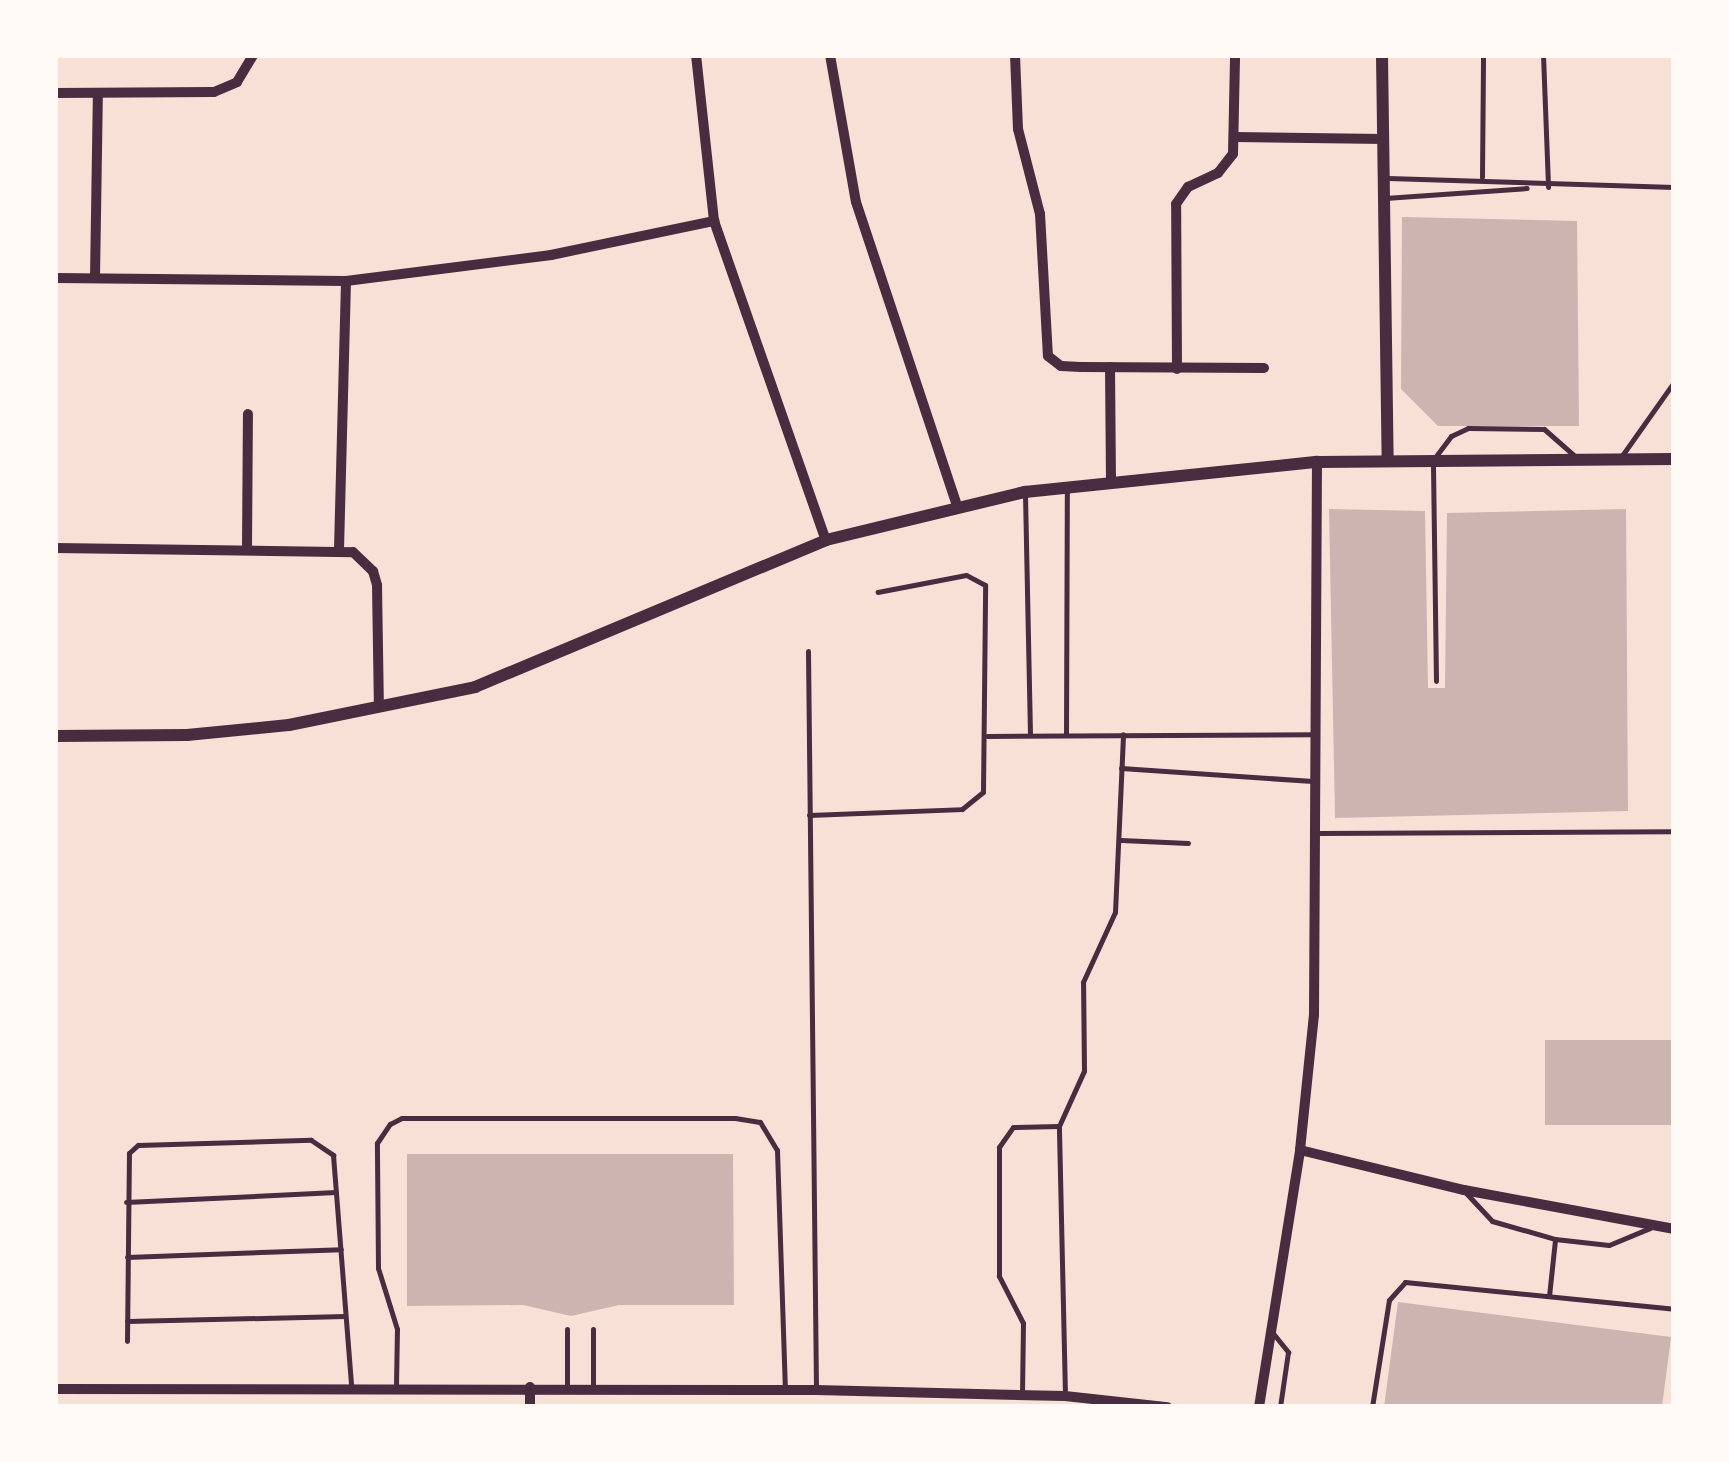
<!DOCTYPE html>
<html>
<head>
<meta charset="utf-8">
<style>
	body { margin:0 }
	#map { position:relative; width:1729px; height:1462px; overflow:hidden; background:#f7e1d7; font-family:Overpass,sans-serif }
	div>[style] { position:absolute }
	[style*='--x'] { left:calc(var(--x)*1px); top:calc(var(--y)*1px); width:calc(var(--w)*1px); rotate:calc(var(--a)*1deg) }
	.building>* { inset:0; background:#ccb4b1; transform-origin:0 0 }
	.service>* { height:5px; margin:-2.5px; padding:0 2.5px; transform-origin:2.5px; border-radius:2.5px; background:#4a2c40 }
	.minor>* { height:10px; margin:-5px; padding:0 5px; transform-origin:5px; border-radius:5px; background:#4a2c40 }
	.tertiary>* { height:12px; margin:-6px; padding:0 6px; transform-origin:6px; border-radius:6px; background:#4a2c40 }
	span { translate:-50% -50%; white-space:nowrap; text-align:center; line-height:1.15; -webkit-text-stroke:10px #fffaf5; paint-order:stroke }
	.frame { position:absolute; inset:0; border:58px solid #fffaf5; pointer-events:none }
</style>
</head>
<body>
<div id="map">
	<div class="building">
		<i style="clip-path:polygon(1402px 217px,1577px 221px,1579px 426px,1438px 426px,1401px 389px)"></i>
		<i style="clip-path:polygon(1329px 509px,1425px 511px,1428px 688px,1445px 688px,1447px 513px,1626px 509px,1628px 811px,1335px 818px)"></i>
		<i style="left:1674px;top:1040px;width:85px;height:129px;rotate:90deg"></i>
		<i style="clip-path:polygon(407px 1154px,733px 1154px,734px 1305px,619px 1305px,571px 1316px,523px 1305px,407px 1306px)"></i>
		<i style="clip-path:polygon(1398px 1302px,1671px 1337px,1662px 1407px,1384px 1407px)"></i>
	</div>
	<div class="service">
		<i style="--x:1543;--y:55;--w:132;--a:87.8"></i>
		<i style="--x:1482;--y:177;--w:122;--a:-89.5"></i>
		<i style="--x:1388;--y:178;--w:286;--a:1.8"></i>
		<i style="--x:1385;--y:198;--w:142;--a:-4"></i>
		<i style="--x:1621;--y:457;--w:92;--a:-54.8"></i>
		<i style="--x:1025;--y:495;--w:239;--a:88.8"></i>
		<i style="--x:808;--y:651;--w:737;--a:89.38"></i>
		<i style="--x:1436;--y:681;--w:221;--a:-90.8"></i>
		<i style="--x:1433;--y:460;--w:30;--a:-53"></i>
		<i style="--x:1451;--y:436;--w:19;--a:-25"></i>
		<i style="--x:1468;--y:428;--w:76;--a:0.8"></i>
		<i style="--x:1544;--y:429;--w:43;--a:41.2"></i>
		<i style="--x:1066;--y:735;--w:247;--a:-89.8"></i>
		<i style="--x:987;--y:736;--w:328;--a:-0.3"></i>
		<i style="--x:1121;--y:768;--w:192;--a:3.9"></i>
		<i style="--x:809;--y:815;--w:153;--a:-2.2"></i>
		<i style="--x:962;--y:809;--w:27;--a:-39"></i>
		<i style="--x:983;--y:792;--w:207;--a:-89.4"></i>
		<i style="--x:985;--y:585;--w:21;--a:-152"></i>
		<i style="--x:966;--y:575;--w:90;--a:169.1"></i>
		<i style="--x:1318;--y:833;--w:356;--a:-0.3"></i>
		<i style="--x:1121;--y:840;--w:67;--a:2.6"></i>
		<i style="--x:1466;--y:1193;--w:38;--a:47"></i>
		<i style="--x:1492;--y:1221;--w:66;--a:15.9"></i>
		<i style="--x:1555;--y:1239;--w:54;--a:6.3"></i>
		<i style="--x:1609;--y:1245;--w:44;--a:-22.5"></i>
		<i style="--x:126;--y:1202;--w:210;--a:-2.7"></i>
		<i style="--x:127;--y:1257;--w:214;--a:-2.1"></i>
		<i style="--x:1549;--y:1296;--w:56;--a:-83.9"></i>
		<i style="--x:127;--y:1321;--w:218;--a:-1.3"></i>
		<i style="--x:567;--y:1329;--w:59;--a:90"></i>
		<i style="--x:593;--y:1329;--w:59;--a:90"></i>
		<i style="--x:1272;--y:1332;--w:26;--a:51"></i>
		<i style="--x:1288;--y:1352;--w:56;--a:98.3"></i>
		<i style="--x:127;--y:1341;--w:188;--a:-89.4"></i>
		<i style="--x:129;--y:1153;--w:12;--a:-42"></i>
		<i style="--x:138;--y:1145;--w:173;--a:-1.7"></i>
		<i style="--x:311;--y:1140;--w:27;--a:34"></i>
		<i style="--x:333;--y:1155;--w:232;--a:85.5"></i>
		<i style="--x:396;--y:1385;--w:56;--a:-89"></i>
		<i style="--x:397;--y:1329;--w:64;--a:-107.3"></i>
		<i style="--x:378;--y:1268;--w:125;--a:-90.5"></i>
		<i style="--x:377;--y:1143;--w:23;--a:-56"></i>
		<i style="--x:390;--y:1124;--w:13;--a:-27"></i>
		<i style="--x:402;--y:1118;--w:333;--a:0"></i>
		<i style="--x:735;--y:1118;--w:25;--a:9"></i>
		<i style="--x:760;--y:1122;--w:33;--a:59"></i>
		<i style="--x:777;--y:1150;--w:240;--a:88.1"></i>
		<i style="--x:1022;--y:1395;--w:72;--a:-89.2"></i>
		<i style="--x:1023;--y:1323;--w:53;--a:-117.1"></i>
		<i style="--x:999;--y:1276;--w:129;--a:-90"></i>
		<i style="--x:999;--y:1147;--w:24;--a:-55"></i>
		<i style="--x:1013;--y:1127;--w:46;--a:-1.2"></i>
		<i style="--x:1065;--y:1395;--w:269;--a:-91.3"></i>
		<i style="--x:1059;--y:1126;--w:60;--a:-65.6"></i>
		<i style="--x:1084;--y:1071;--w:89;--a:-90.6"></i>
		<i style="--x:1083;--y:982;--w:77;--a:-65.4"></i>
		<i style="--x:1115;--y:912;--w:178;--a:-87.4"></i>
		<i style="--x:1372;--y:1407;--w:108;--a:-81"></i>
		<i style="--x:1389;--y:1300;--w:24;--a:-48"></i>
		<i style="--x:1405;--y:1282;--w:270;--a:5.7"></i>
	</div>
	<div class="minor">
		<i style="--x:696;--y:55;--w:167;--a:83.8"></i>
		<i style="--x:714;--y:221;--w:338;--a:70.7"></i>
		<i style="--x:830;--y:55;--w:149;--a:80"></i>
		<i style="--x:856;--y:202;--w:319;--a:71.6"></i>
		<i style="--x:1015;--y:55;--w:74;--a:87.7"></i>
		<i style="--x:1018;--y:129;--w:88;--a:75.5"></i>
		<i style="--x:1040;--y:214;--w:142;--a:86.8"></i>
		<i style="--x:1048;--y:356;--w:16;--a:38"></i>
		<i style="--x:1061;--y:366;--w:20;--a:3"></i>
		<i style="--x:1081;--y:367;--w:183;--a:0.3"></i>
		<i style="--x:55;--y:93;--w:159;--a:-0.4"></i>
		<i style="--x:214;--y:92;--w:25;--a:-23"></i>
		<i style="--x:237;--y:82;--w:31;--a:-59"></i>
		<i style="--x:1235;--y:137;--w:149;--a:0.8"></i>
		<i style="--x:55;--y:278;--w:291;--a:0.6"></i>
		<i style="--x:346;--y:281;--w:207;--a:-7.2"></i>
		<i style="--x:551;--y:255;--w:167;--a:-11.8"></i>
		<i style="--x:95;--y:278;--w:185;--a:-89.1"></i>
		<i style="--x:1110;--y:367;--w:113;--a:89.5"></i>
		<i style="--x:1177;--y:369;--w:165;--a:-90.3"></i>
		<i style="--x:1176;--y:204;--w:21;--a:-55"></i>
		<i style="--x:1188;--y:187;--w:33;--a:-25"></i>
		<i style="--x:1218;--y:173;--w:24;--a:-52"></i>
		<i style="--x:1233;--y:154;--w:99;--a:-88.8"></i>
		<i style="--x:55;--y:548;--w:298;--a:0.8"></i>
		<i style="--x:353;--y:552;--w:28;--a:44"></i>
		<i style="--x:373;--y:571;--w:15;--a:74"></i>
		<i style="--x:377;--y:585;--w:122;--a:89.1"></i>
		<i style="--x:247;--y:548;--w:134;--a:-89.6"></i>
		<i style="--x:339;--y:549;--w:268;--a:-88.5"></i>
		<i style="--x:1300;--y:1150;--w:169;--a:13.7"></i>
		<i style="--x:1464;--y:1190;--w:214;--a:10.5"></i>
		<i style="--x:55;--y:1389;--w:761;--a:0.08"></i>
		<i style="--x:816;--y:1390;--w:249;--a:1.4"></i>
		<i style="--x:1065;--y:1396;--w:103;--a:6.2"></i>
		<i style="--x:530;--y:1407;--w:20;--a:-90"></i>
		<i style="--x:1259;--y:1407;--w:260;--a:-80.9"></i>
		<i style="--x:1300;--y:1150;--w:136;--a:-84.1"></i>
		<i style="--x:1314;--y:1015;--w:553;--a:-89.69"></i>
	</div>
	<div class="tertiary">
		<i style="--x:1382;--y:55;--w:406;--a:89.2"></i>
		<i style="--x:55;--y:736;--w:132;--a:-0.4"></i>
		<i style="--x:187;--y:735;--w:102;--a:-5.6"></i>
		<i style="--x:289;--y:725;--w:190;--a:-11.5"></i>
		<i style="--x:475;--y:687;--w:381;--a:-22.7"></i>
		<i style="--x:826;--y:540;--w:205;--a:-13.6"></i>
		<i style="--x:1025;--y:492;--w:294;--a:-5.9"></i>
		<i style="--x:1317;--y:462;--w:357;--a:-0.5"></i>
	</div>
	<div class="frame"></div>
</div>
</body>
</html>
